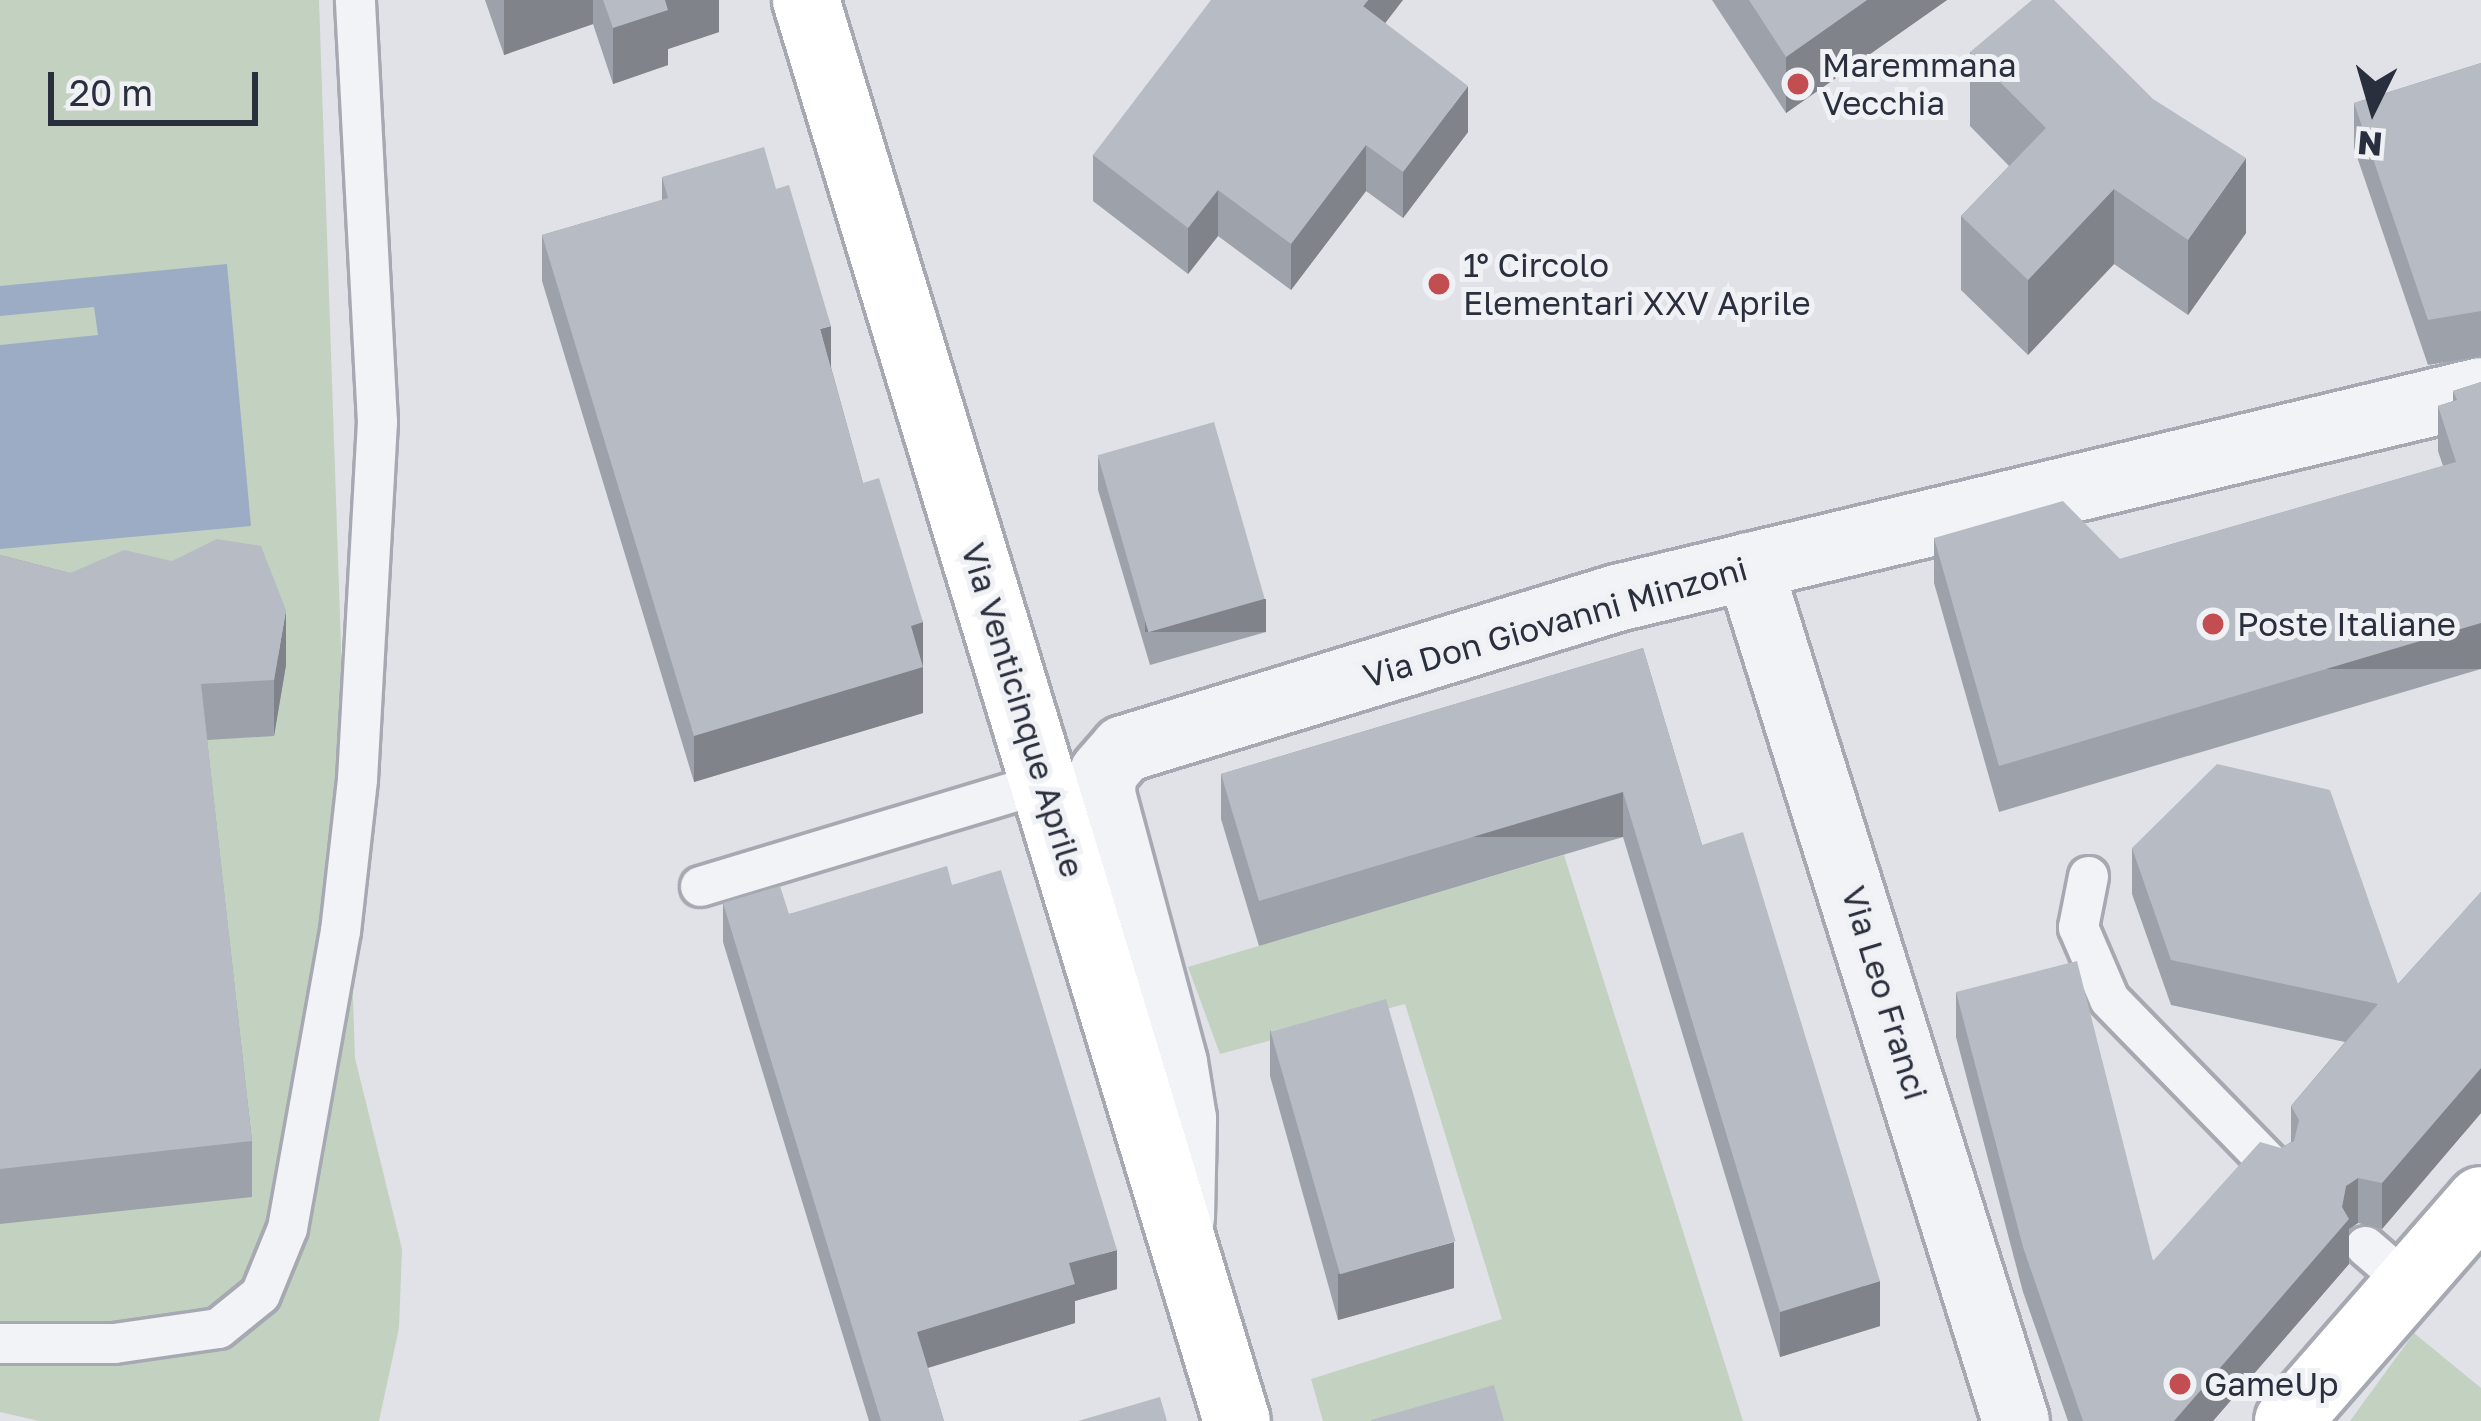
<!DOCTYPE html>
<html>
<head>
<meta charset="utf-8">
<style>
	body { margin:0 }
	#map { position:relative; width:2481px; height:1421px; overflow:hidden; background:#e0e2e7; font-family:"Golos Text",sans-serif }
	div>[style] { position:absolute }
	[style*='--x'] { left:calc(var(--x)*1px); top:calc(var(--y)*1px); width:calc(var(--w)*1px); rotate:calc(var(--a)*1deg) }
	.green>* { inset:0; background:#c3d1c1 }
	.water>* { inset:0; background:#9dacc5 }
	.roads { filter:drop-shadow(3px 0 #a6a9b1) drop-shadow(-3px 0 #a6a9b1) drop-shadow(0 3px #a6a9b1) drop-shadow(0 -3px #a6a9b1) }
	.service>* { height:39px; margin:-19.5px; padding:0 19.5px; transform-origin:19.5px; border-radius:19.5px; background:#f2f3f6 }
	.minor>* { height:66px; margin:-33px; padding:0 33px; transform-origin:33px; border-radius:33px; background:#f2f3f6 }
	.secondary>* { height:66px; margin:-33px; padding:0 33px; transform-origin:33px; border-radius:33px; background:#fff }
	.wall>* { inset:0; background:#9da1a9 }
	.shaded-wall>* { inset:0; background:#808389; transform-origin:0 0 }
	.building>* { inset:0; background:#b7bbc4; transform-origin:0 0 }
	.dots>* { width:33px; height:33px; translate:-50% -50%; box-sizing:border-box; border:6px solid #eff1f5; border-radius:50% }
	span { translate:-50% -50%; white-space:nowrap; text-align:center; line-height:1.15; -webkit-text-stroke:10px #eff1f5; paint-order:stroke }
	.poi-label { font-size:33px; color:#2a2f3d }
	.left { translate:0 -50%; text-align:left }
	.street-label { font-size:33px; color:#2a2f3d }
	.north { position:absolute; left:2313px; top:48px; width:120px; height:120px; -webkit-text-stroke:9px #eff1f5; paint-order:stroke; rotate:185deg; font-size:33px; font-weight:700; line-height:48px; text-align:center; color:#2a2f3d }
	.north::after { content:''; display:block; margin:auto; width:42px; height:54px; background:#2a2f3d; clip-path:polygon(50% 0,100% 100%,50% 72%,0 100%) }
	.scale { position:absolute; left:48px; top:72px; width:210px; height:54px; box-sizing:border-box; border:6px solid #2a2f3d; border-top:0; padding-left:15px; font-size:36px; line-height:42px; white-space:nowrap; color:#2a2f3d; -webkit-text-stroke:9px #eff1f5; paint-order:stroke }
</style>
</head>
<body>
<div id="map">
	<div class="green">
		<i style="clip-path:polygon(0 0,319px 0,355px 1058px,402px 1249px,399px 1328px,379px 1421px,39px 1421px,0 1412px)"></i>
		<i style="clip-path:polygon(1564px 855px,1743px 1421px,1323px 1421px,1311px 1379px,1502px 1319px,1405px 1004px,1220px 1054px,1188px 967px)"></i>
		<i style="clip-path:polygon(2414px 1333px,2481px 1388px,2481px 1421px,2350px 1421px)"></i>
	</div>
	<div class="water">
		<i style="clip-path:polygon(227px 264px,251px 526px,0 549px,0 345px,98px 335px,94px 307px,0 316px,0 286px)"></i>
	</div>
	<div class="roads">
		<div class="service">
			<i style="--x:2088;--y:876;--w:52;--a:101.1"></i>
			<i style="--x:2078;--y:927;--w:78;--a:66.7"></i>
			<i style="--x:2109;--y:999;--w:239;--a:45.7"></i>
			<i style="--x:700;--y:886;--w:360;--a:-16.8"></i>
			<i style="--x:2365;--y:1246;--w:57;--a:40.7"></i>
			<i style="--x:0;--y:1343;--w:114;--a:0"></i>
			<i style="--x:114;--y:1343;--w:105;--a:-8.2"></i>
			<i style="--x:218;--y:1328;--w:54;--a:-39"></i>
			<i style="--x:260;--y:1294;--w:71;--a:-67.8"></i>
			<i style="--x:287;--y:1228;--w:302;--a:-79.9"></i>
			<i style="--x:340;--y:931;--w:153;--a:-83.6"></i>
			<i style="--x:357;--y:779;--w:358;--a:-86.8"></i>
			<i style="--x:377;--y:422;--w:423;--a:-93"></i>
		</div>
		<div class="minor">
			<i style="--x:1749;--y:566;--w:896;--a:72.66"></i>
			<i style="--x:1181;--y:1218;--w:99;--a:-88.8"></i>
			<i style="--x:1183;--y:1119;--w:57;--a:-99.1"></i>
			<i style="--x:1174;--y:1063;--w:278;--a:-105"></i>
			<i style="--x:1102;--y:794;--w:21;--a:-87"></i>
			<i style="--x:1103;--y:773;--w:32;--a:-49"></i>
			<i style="--x:1124;--y:749;--w:516;--a:-17.03"></i>
			<i style="--x:1617;--y:598;--w:888;--a:-13.47"></i>
		</div>
		<div class="secondary">
			<i style="--x:806;--y:0;--w:1485;--a:73.13"></i>
			<i style="--x:2288;--y:1421;--w:293;--a:-48.9"></i>
		</div>
	</div>
	<div class="wall">
		<i style="clip-path:polygon(485px 0,719px 0,719px 32px,668px 49px,668px 65px,613px 84px,593px 24px,504px 55px)"></i>
		<i style="clip-path:polygon(1712px 0,1947px 0,1786px 113px)"></i>
		<i style="clip-path:polygon(1385px 23px,1468px 132px,1403px 218px,1366px 191px,1291px 290px,1218px 236px,1188px 274px,1093px 201px,1093px 155px)"></i>
		<i style="clip-path:polygon(1970px 52px,2246px 233px,2188px 315px,2114px 264px,2028px 355px,1961px 290px,1961px 216px,2009px 166px,1970px 126px)"></i>
		<i style="clip-path:polygon(2481px 63px,2481px 356px,2428px 365px,2354px 148px,2354px 103px)"></i>
		<i style="clip-path:polygon(662px 177px,831px 367px,863px 483px,923px 622px,923px 713px,694px 782px,542px 281px,542px 235px,662px 200px)"></i>
		<i style="clip-path:polygon(2481px 382px,2481px 669px,1999px 812px,1934px 583px,1934px 538px,2120px 559px,2443px 466px,2438px 451px,2438px 406px,2453px 401px,2453px 391px)"></i>
		<i style="clip-path:polygon(1098px 457px,1266px 632px,1150px 665px,1098px 490px)"></i>
		<i style="clip-path:polygon(0 555px,70px 573px,172px 561px,286px 665px,274px 736px,207px 740px,252px 1141px,252px 1197px,0 1224px)"></i>
		<i style="clip-path:polygon(1643px 648px,1702px 845px,1880px 1326px,1780px 1357px,1623px 837px,1259px 946px,1221px 819px,1221px 774px)"></i>
		<i style="clip-path:polygon(2132px 848px,2398px 984px,2481px 892px,2481px 1113px,2382px 1229px,2358px 1223px,2349px 1229px,2349px 1264px,2213px 1421px,2068px 1421px,2023px 1292px,1956px 1037px,1956px 992px,2153px 1261px,2281px 1148px,2291px 1142px,2291px 1106px,2345px 1042px,2171px 1005px,2132px 894px)"></i>
		<i style="clip-path:polygon(952px 885px,1117px 1289px,1075px 1301px,1075px 1323px,928px 1368px,944px 1421px,869px 1421px,723px 942px,723px 903px,789px 914px)"></i>
		<i style="clip-path:polygon(1270px 1030px,1454px 1288px,1338px 1320px,1270px 1076px)"></i>
	</div>
	<div class="shaded-wall">
		<i style="clip-path:polygon(504px 0,593px 0,593px 24px,504px 55px)"></i>
		<i style="clip-path:polygon(663px 0,719px 0,719px 32px,668px 49px,668px 65px,613px 84px,613px 28px)"></i>
		<i style="clip-path:polygon(1368px 0,1403px 0,1363px 52px,1363px 6px)"></i>
		<i style="clip-path:polygon(1867px 0,1947px 0,1786px 113px,1786px 57px)"></i>
		<i style="clip-path:polygon(1468px 86px,1468px 132px,1403px 218px,1403px 172px)"></i>
		<i style="clip-path:polygon(1366px 145px,1366px 191px,1291px 290px,1291px 244px)"></i>
		<i style="clip-path:polygon(2246px 158px,2246px 233px,2188px 315px,2188px 240px)"></i>
		<i style="clip-path:polygon(2114px 189px,2114px 264px,2028px 355px,2028px 280px)"></i>
		<i style="clip-path:polygon(1218px 190px,1218px 236px,1188px 274px,1188px 228px)"></i>
		<i style="clip-path:polygon(831px 326px,831px 371px,820px 329px)"></i>
		<i style="left:1266px;top:599px;width:33px;height:121px;rotate:90deg"></i>
		<i style="clip-path:polygon(286px 610px,286px 665px,274px 736px,274px 680px)"></i>
		<i style="clip-path:polygon(923px 622px,923px 713px,694px 782px,694px 736px,911px 626px)"></i>
		<i style="left:2481px;top:623px;width:46px;height:503px;rotate:90deg"></i>
		<i style="left:1623px;top:792px;width:45px;height:380px;rotate:90deg"></i>
		<i style="clip-path:polygon(2481px 1068px,2481px 1113px,2382px 1229px,2382px 1183px)"></i>
		<i style="clip-path:polygon(2358px 1178px,2358px 1223px,2349px 1229px,2349px 1264px,2213px 1421px,2174px 1421px,2342px 1207px,2346px 1186px)"></i>
		<i style="clip-path:polygon(1454px 1242px,1454px 1288px,1338px 1320px,1338px 1274px)"></i>
		<i style="clip-path:polygon(1117px 1250px,1117px 1289px,1075px 1301px,1075px 1323px,917px 1371px,917px 1332px,1069px 1263px)"></i>
		<i style="clip-path:polygon(1880px 1281px,1880px 1326px,1780px 1357px,1780px 1312px)"></i>
	</div>
	<div class="building">
		<i style="clip-path:polygon(603px 0,665px 0,668px 10px,613px 28px)"></i>
		<i style="clip-path:polygon(1211px 0,1368px 0,1363px 6px,1468px 86px,1403px 172px,1366px 145px,1291px 244px,1218px 190px,1188px 228px,1093px 155px)"></i>
		<i style="clip-path:polygon(1749px 0,1867px 0,1786px 57px)"></i>
		<i style="clip-path:polygon(2032px 0,2054px 0,2153px 99px,2246px 158px,2188px 240px,2114px 189px,2028px 280px,1961px 216px,2046px 128px,1970px 52px)"></i>
		<i style="clip-path:polygon(2481px 63px,2481px 311px,2428px 320px,2354px 103px)"></i>
		<i style="clip-path:polygon(764px 147px,776px 189px,789px 185px,831px 326px,820px 329px,863px 483px,879px 478px,923px 622px,911px 626px,923px 667px,694px 736px,542px 235px,668px 198px,662px 177px)"></i>
		<i style="clip-path:polygon(2481px 382px,2481px 623px,1999px 766px,1934px 538px,2063px 501px,2120px 559px,2456px 462px,2438px 406px,2457px 400px,2453px 391px)"></i>
		<i style="left:1214px;top:422px;width:184px;height:121px;rotate:74deg"></i>
		<i style="clip-path:polygon(217px 539px,261px 546px,286px 610px,274px 680px,201px 684px,252px 1141px,0 1169px,0 555px,70px 573px,124px 550px,172px 561px)"></i>
		<i style="clip-path:polygon(1643px 648px,1702px 845px,1743px 832px,1880px 1281px,1780px 1312px,1623px 792px,1259px 901px,1221px 774px)"></i>
		<i style="clip-path:polygon(2217px 764px,2330px 790px,2398px 984px,2481px 892px,2481px 1068px,2382px 1183px,2358px 1178px,2346px 1186px,2342px 1207px,2349px 1219px,2174px 1421px,2083px 1421px,2023px 1247px,1956px 992px,2077px 961px,2153px 1261px,2260px 1142px,2281px 1148px,2294px 1141px,2299px 1120px,2291px 1106px,2378px 1004px,2171px 960px,2132px 848px)"></i>
		<i style="clip-path:polygon(947px 866px,952px 885px,1001px 870px,1117px 1250px,1069px 1263px,1075px 1284px,917px 1332px,944px 1421px,881px 1421px,723px 903px,780px 886px,789px 914px)"></i>
		<i style="left:1386px;top:999px;width:252px;height:120px;rotate:74deg"></i>
		<i style="clip-path:polygon(1494px 1385px,1504px 1421px,1372px 1421px,1371px 1420px)"></i>
		<i style="clip-path:polygon(1160px 1397px,1167px 1421px,1078px 1421px)"></i>
	</div>
	<div class="dots">
		<i style="left:1798px;top:84px;background:#c34e52"></i>
		<i style="left:1439px;top:284px;background:#c34e52"></i>
		<i style="left:2213px;top:624px;background:#c34e52"></i>
		<i style="left:2180px;top:1384px;background:#c34e52"></i>
	</div>
	<div class="poi-label">
		<span class="left" style="left:1822px;top:84px">Maremmana<br>Vecchia</span>
		<span class="left" style="left:1463px;top:284px">1° Circolo<br>Elementari XXV Aprile</span>
		<span class="left" style="left:2237px;top:624px">Poste Italiane</span>
		<span class="left" style="left:2204px;top:1384px">GameUp</span>
	</div>
	<div class="street-label">
		<span style="left:1555px;top:622px;rotate:-16deg">Via Don Giovanni Minzoni</span>
		<span style="left:1023px;top:710px;rotate:73deg">Via Venticinque Aprile</span>
		<span style="left:1885px;top:993px;rotate:73deg">Via Leo Franci</span>
	</div>
	<div class="north">N</div>
	<div class="scale">20 m</div>
</div>
</body>
</html>
